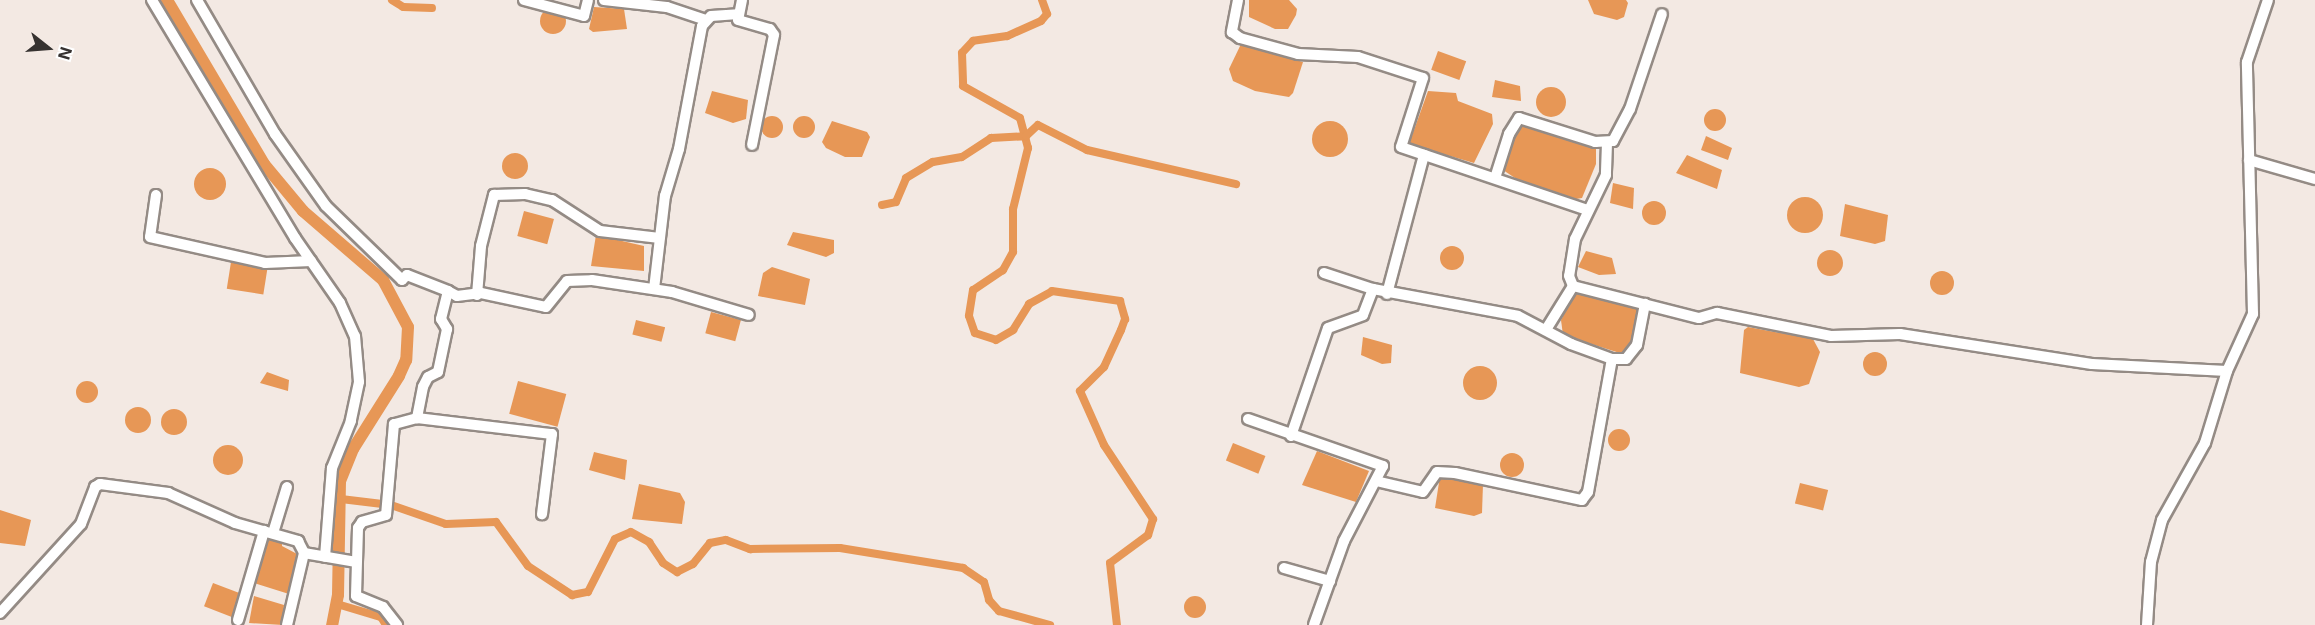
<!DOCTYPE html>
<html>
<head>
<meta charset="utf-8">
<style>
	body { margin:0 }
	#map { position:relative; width:2315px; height:625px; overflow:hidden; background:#f3e9e3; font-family:Inter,sans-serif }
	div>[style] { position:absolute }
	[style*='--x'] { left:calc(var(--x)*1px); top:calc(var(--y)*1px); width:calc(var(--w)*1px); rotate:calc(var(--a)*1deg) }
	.water>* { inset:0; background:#e79756; transform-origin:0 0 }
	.round { border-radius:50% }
	.canal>* { height:8px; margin:-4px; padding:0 4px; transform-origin:4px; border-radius:4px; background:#e79756 }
	.river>* { height:12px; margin:-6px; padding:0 6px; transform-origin:6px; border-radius:6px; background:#e79756 }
	.roads { filter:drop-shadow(2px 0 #948b85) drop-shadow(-2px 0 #948b85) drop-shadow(0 2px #948b85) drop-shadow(0 -2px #948b85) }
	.minor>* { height:10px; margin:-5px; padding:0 5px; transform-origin:5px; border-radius:5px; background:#fff }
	span { translate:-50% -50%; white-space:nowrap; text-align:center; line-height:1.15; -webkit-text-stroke:4.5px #fff; paint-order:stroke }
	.north { position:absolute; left:18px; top:18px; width:60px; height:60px; -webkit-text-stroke:4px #fff; paint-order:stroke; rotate:107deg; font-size:16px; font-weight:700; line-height:24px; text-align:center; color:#363230 }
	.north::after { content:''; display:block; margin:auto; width:21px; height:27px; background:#363230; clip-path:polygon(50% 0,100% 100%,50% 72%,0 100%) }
</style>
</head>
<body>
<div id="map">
	<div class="water">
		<i style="clip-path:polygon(1249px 0,1289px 0,1297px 9px,1296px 15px,1288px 29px,1275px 29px,1249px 17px)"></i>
		<i style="clip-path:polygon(1588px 0,1626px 0,1628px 3px,1624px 17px,1617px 20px,1594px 14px)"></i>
		<i style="clip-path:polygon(594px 7px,624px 9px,627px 29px,593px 32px,589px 29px)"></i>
		<i class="round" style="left:540px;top:8px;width:26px;height:26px"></i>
		<i style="clip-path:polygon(1241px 44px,1303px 62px,1293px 93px,1289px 97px,1255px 91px,1233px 81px,1229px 69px)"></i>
		<i style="left:1438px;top:51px;width:30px;height:20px;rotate:20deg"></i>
		<i style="clip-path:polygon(1495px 80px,1520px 86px,1521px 101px,1492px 97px)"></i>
		<i class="round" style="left:1536px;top:87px;width:30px;height:30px"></i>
		<i style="clip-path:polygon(712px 91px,748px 100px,746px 119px,733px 123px,705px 113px)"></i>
		<i style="clip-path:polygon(1428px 91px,1456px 93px,1458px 101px,1492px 114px,1493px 124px,1474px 163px,1409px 144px)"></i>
		<i class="round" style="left:1704px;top:109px;width:22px;height:22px"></i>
		<i class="round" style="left:761px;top:116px;width:22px;height:22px"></i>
		<i class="round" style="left:793px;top:116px;width:22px;height:22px"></i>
		<i class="round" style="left:1312px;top:121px;width:36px;height:36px"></i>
		<i style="clip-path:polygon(832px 121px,867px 132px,870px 137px,862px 157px,845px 157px,826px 148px,822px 142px)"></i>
		<i style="clip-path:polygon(1523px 124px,1596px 148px,1596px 164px,1582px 198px,1570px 200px,1524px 184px,1503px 170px,1514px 134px)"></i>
		<i style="clip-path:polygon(1706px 136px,1732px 148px,1728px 160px,1701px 150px)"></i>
		<i class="round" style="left:502px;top:153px;width:26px;height:26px"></i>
		<i style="clip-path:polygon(1687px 155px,1722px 170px,1717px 189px,1676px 173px)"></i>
		<i class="round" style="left:194px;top:168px;width:32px;height:32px"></i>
		<i style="clip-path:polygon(1613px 183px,1634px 188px,1633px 209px,1610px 203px)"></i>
		<i class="round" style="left:1787px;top:197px;width:36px;height:36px"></i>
		<i class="round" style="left:1642px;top:201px;width:24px;height:24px"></i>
		<i style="clip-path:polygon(1845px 204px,1888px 215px,1885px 241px,1875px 244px,1840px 236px)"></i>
		<i style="left:524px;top:211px;width:31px;height:26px;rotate:15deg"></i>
		<i style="clip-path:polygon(793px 232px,834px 240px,834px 253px,826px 257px,787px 245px)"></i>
		<i style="clip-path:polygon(596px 235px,644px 246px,644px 271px,591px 266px)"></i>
		<i class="round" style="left:1440px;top:246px;width:24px;height:24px"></i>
		<i class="round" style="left:1817px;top:250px;width:26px;height:26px"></i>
		<i style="clip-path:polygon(1586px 251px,1612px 258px,1616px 274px,1599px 275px,1578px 267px)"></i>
		<i style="left:231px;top:262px;width:37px;height:27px;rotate:9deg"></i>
		<i style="clip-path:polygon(772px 267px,810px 279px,805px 305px,758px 296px,763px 273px)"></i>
		<i class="round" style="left:1930px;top:271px;width:24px;height:24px"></i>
		<i style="clip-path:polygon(1575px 293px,1637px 309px,1637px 334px,1626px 355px,1563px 335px,1561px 320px)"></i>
		<i style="left:711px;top:312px;width:31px;height:22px;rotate:15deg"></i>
		<i style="left:636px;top:320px;width:30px;height:15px;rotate:14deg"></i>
		<i style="clip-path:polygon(1748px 327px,1813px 339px,1820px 352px,1809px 384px,1799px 387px,1740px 373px,1744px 330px)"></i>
		<i style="clip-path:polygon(1363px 337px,1392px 345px,1391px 363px,1382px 364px,1361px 355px)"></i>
		<i class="round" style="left:1863px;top:352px;width:24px;height:24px"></i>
		<i class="round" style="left:1463px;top:366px;width:34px;height:34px"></i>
		<i style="clip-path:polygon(267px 372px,289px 380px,288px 391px,260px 383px)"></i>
		<i class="round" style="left:76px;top:381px;width:22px;height:22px"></i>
		<i style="left:518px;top:381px;width:50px;height:34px;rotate:15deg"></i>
		<i class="round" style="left:125px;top:407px;width:26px;height:26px"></i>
		<i class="round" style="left:161px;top:409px;width:26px;height:26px"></i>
		<i class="round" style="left:1608px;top:429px;width:22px;height:22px"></i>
		<i style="left:1233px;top:443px;width:35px;height:19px;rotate:22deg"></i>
		<i class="round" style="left:213px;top:445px;width:30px;height:30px"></i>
		<i style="clip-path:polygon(1317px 451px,1369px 471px,1356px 502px,1302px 485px)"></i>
		<i style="clip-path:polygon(594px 452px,627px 460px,625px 480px,589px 470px)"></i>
		<i class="round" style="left:1500px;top:453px;width:24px;height:24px"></i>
		<i style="clip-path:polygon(1440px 476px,1483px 484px,1482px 513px,1474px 516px,1435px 508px)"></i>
		<i style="left:1800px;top:483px;width:29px;height:21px;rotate:14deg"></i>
		<i style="clip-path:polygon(639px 484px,680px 493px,685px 502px,682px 524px,632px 519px)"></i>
		<i style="clip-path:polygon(0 510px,31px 520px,25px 546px,0 543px)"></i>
		<i style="clip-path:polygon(265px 536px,282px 539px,282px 546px,299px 555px,289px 594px,254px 583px)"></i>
		<i style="left:213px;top:583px;width:31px;height:25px;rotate:21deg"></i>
		<i class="round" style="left:1184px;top:596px;width:22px;height:22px"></i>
		<i style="clip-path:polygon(254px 596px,284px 605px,283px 625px,249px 623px)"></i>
	</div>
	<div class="canal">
		<i style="--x:392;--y:0;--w:13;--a:32"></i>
		<i style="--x:403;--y:7;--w:29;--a:2"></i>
		<i style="--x:1042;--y:0;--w:15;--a:70"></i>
		<i style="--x:1047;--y:14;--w:9;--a:131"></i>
		<i style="--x:1041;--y:21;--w:37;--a:156"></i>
		<i style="--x:1007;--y:36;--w:34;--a:172"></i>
		<i style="--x:973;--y:41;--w:16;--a:133"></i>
		<i style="--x:962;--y:53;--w:33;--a:88"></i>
		<i style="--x:963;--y:86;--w:65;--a:29.3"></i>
		<i style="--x:1020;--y:118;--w:31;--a:75"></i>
		<i style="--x:1028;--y:148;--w:63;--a:103.8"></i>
		<i style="--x:1013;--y:209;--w:43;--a:90"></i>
		<i style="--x:1013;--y:252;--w:21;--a:119"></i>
		<i style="--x:1003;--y:270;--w:36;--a:146"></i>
		<i style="--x:973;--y:290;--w:26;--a:99"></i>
		<i style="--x:969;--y:316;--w:18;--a:71"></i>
		<i style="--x:975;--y:333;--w:22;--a:18"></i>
		<i style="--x:996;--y:340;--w:20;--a:-30"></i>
		<i style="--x:1013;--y:330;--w:31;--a:-58"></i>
		<i style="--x:1029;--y:304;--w:26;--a:-29"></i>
		<i style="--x:1052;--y:291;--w:69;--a:8.4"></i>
		<i style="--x:1120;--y:301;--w:19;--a:74"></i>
		<i style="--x:1125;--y:319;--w:12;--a:110"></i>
		<i style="--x:1121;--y:330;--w:41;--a:114.7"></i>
		<i style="--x:1104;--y:367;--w:34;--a:135"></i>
		<i style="--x:1080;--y:391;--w:59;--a:66"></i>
		<i style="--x:1104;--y:445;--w:89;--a:56.5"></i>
		<i style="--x:1153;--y:519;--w:17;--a:107"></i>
		<i style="--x:1148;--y:535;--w:47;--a:143.6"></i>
		<i style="--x:1110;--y:563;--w:62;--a:83.6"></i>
		<i style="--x:882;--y:205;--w:14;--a:-12"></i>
		<i style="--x:896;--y:202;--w:26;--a:-67"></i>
		<i style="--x:906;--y:178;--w:31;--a:-31"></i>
		<i style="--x:933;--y:162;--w:29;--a:-10"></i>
		<i style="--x:962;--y:157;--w:35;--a:-33"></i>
		<i style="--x:991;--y:138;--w:35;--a:-3"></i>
		<i style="--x:1026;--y:136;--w:16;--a:-43"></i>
		<i style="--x:1038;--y:125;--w:55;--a:27"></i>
		<i style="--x:1087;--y:150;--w:153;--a:12.9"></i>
		<i style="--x:341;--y:499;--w:50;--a:6.8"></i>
		<i style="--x:391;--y:505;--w:58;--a:19.1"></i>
		<i style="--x:446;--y:524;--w:50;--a:-2.3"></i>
		<i style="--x:496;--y:522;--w:54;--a:54"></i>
		<i style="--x:528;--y:566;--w:53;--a:33.4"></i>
		<i style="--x:572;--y:595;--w:16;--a:-11"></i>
		<i style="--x:588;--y:592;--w:59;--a:-63"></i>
		<i style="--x:615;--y:539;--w:17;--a:-24"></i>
		<i style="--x:631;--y:532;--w:21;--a:29"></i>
		<i style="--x:649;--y:542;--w:25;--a:56"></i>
		<i style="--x:663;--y:563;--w:17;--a:33"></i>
		<i style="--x:677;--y:572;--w:18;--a:-27"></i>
		<i style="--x:693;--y:564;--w:27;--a:-51"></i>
		<i style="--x:710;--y:543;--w:16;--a:-11"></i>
		<i style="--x:726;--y:540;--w:26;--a:21"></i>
		<i style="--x:750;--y:549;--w:90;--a:-0.6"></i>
		<i style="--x:840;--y:548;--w:125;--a:9.2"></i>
		<i style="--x:963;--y:568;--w:25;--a:34"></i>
		<i style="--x:984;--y:582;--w:19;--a:74"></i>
		<i style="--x:989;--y:600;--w:15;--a:48"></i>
		<i style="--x:999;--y:611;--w:53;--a:15.4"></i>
		<i style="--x:337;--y:604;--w:46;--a:16.5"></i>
		<i style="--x:381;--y:617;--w:9;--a:58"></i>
	</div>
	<div class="river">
		<i style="--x:167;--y:0;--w:191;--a:59.4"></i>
		<i style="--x:264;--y:164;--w:61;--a:50.3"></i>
		<i style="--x:303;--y:211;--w:106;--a:40.8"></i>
		<i style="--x:383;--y:280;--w:53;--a:62"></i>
		<i style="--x:408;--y:327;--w:33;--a:93"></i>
		<i style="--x:406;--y:360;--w:17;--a:114"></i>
		<i style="--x:399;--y:376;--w:86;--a:122.2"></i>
		<i style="--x:353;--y:449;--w:35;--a:112"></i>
		<i style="--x:340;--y:481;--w:114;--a:91"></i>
		<i style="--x:338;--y:595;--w:31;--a:101"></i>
	</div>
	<div class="roads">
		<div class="minor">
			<i style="--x:152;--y:0;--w:278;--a:59"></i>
			<i style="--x:295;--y:238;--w:79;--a:55.3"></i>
			<i style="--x:340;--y:303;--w:36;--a:66"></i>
			<i style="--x:355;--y:336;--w:46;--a:85"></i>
			<i style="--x:359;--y:382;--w:40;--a:102"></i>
			<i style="--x:351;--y:421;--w:51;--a:112"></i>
			<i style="--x:332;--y:468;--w:89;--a:94.5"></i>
			<i style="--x:197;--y:0;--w:155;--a:59.8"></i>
			<i style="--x:275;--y:134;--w:88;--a:54.7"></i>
			<i style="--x:326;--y:206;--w:106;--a:44.2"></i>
			<i style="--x:402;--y:280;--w:7;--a:-45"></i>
			<i style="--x:407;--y:275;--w:44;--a:21.3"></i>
			<i style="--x:448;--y:291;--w:29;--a:104"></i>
			<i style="--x:441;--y:319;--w:12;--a:59"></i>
			<i style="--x:447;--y:329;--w:44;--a:101.8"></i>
			<i style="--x:438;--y:372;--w:11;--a:153"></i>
			<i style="--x:428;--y:377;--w:11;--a:117"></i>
			<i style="--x:423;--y:387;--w:32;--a:101"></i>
			<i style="--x:417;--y:418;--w:24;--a:165"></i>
			<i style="--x:394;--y:424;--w:91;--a:95"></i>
			<i style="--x:386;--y:515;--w:25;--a:164"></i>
			<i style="--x:362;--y:522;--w:7;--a:124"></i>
			<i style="--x:358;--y:528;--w:68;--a:91.7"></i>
			<i style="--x:356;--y:596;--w:29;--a:22"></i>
			<i style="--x:383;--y:607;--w:23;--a:52"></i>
			<i style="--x:524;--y:0;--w:62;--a:14.9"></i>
			<i style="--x:584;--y:16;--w:16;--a:-76"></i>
			<i style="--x:604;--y:0;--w:63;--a:6.3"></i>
			<i style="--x:667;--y:7;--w:41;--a:18.4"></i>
			<i style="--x:742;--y:0;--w:20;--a:101"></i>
			<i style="--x:738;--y:20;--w:33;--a:16"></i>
			<i style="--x:770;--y:29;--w:7;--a:56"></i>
			<i style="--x:774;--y:35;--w:112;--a:101.3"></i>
			<i style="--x:1238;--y:0;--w:33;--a:101"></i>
			<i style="--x:1232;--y:32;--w:10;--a:37"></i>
			<i style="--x:1240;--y:38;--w:60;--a:15.4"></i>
			<i style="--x:1298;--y:54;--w:60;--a:2.9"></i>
			<i style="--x:1358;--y:57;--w:68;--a:17.9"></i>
			<i style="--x:1423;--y:78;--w:72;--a:107.7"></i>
			<i style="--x:1401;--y:147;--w:196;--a:18.7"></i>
			<i style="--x:1607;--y:143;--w:32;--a:92"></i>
			<i style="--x:1606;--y:175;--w:71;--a:115.8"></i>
			<i style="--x:1575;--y:239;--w:37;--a:99"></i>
			<i style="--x:1569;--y:276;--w:11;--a:68"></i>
			<i style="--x:1573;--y:286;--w:130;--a:14.3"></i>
			<i style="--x:1699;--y:318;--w:19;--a:-16"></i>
			<i style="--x:1717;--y:313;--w:116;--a:11.4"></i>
			<i style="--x:1831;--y:336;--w:69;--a:-1.7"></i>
			<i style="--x:1900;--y:334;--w:194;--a:8.9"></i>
			<i style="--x:2092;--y:364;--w:135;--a:3"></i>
			<i style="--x:2249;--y:160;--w:69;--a:16.1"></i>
			<i style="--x:1496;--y:175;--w:43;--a:-72.4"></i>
			<i style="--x:1509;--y:134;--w:19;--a:-58"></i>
			<i style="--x:1519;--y:118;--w:80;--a:17.5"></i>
			<i style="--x:1595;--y:142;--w:18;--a:-3"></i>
			<i style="--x:1613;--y:141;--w:36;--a:-62"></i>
			<i style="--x:1630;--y:109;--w:100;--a:-71.4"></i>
			<i style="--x:156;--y:195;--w:42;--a:98.1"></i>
			<i style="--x:150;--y:237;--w:118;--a:12.7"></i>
			<i style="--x:265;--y:263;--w:46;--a:-2.5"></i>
			<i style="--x:1324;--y:273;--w:52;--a:18.1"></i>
			<i style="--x:1373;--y:289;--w:147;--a:10.5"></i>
			<i style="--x:1518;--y:316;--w:60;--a:27.8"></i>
			<i style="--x:1571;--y:344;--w:44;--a:20.1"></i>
			<i style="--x:654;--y:289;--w:94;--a:-83.3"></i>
			<i style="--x:665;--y:196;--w:49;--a:-73.4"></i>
			<i style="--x:679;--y:149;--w:125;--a:-79.4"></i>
			<i style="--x:702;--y:26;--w:13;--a:-48"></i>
			<i style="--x:711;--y:16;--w:27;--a:-4"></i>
			<i style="--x:448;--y:291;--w:10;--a:29"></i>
			<i style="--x:457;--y:296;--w:24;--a:-7"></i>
			<i style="--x:481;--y:293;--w:66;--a:12.2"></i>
			<i style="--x:546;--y:307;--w:33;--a:-51"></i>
			<i style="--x:567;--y:281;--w:25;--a:-2"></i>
			<i style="--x:592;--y:280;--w:81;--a:8.5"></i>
			<i style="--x:672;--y:292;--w:80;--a:16.6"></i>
			<i style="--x:1387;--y:294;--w:144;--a:-75.1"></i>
			<i style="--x:477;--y:295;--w:49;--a:-85.3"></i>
			<i style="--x:481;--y:246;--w:53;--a:-75.7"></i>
			<i style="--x:494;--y:195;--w:31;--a:-2"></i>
			<i style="--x:525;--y:194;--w:28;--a:13"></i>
			<i style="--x:552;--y:200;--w:57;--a:32.9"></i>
			<i style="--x:600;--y:231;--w:60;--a:6.7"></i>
			<i style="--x:1547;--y:328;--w:49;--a:-58.2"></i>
			<i style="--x:417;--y:418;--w:136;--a:6.8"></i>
			<i style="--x:552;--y:434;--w:81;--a:97.1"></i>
			<i style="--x:1248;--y:419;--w:143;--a:19.2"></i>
			<i style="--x:1383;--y:466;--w:85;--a:117.5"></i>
			<i style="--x:1344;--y:541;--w:89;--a:109.7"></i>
			<i style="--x:1291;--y:436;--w:114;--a:-71.1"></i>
			<i style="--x:1328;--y:328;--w:37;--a:-20"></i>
			<i style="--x:1363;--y:315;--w:28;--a:-69"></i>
			<i style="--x:1376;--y:481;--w:48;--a:13.2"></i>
			<i style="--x:1423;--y:492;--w:24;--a:-55"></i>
			<i style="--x:1437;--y:472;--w:18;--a:3"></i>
			<i style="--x:1455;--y:473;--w:130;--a:12"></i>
			<i style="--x:1582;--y:500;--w:10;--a:-53"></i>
			<i style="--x:1588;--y:492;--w:135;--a:-79.8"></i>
			<i style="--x:1612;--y:359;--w:14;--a:0"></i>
			<i style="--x:1626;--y:359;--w:18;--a:-52"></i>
			<i style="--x:1637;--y:345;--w:42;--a:-79"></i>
			<i style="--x:273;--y:533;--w:48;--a:-73.1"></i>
			<i style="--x:1284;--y:568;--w:48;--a:15.8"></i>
			<i style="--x:0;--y:613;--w:120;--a:-47.7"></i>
			<i style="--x:81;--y:524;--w:40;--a:-69"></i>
			<i style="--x:95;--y:487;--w:6;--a:-31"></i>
			<i style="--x:100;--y:484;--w:69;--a:7.5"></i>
			<i style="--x:168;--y:493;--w:73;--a:24.1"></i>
			<i style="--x:235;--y:523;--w:66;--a:15.9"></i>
			<i style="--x:298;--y:541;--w:13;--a:63"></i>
			<i style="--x:304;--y:553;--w:53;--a:9.8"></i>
			<i style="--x:238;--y:620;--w:93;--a:-73.7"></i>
			<i style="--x:287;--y:625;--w:74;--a:-76.7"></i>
			<i style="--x:2147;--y:625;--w:63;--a:-86.4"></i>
			<i style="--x:2151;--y:562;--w:43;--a:-75.3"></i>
			<i style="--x:2162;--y:520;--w:88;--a:-60.8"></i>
			<i style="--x:2205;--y:443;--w:75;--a:-73"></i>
			<i style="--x:2227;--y:371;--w:63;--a:-65.5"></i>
			<i style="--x:2253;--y:314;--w:252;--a:-91.4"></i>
			<i style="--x:2247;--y:62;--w:65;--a:-71.3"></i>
		</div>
	</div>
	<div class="north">N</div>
</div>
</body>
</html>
